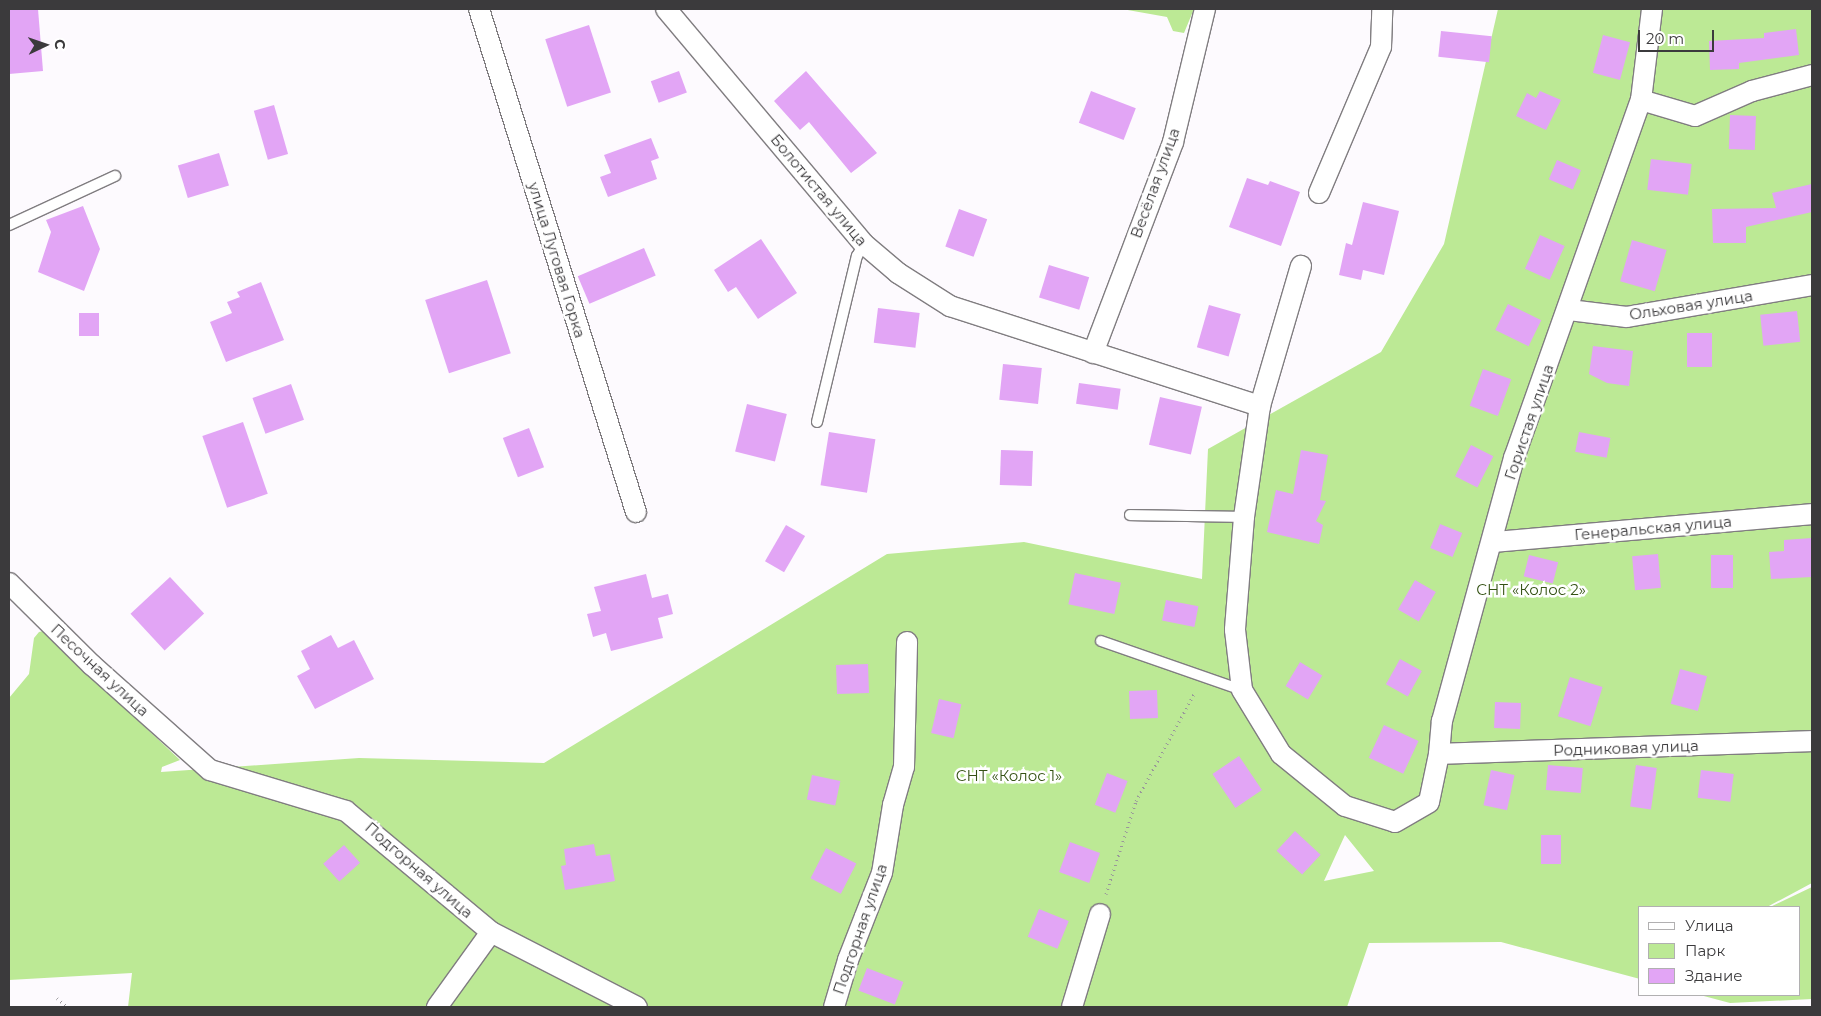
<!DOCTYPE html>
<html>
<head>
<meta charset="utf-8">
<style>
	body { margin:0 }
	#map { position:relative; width:1821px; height:1016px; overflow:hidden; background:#fdfafe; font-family:Montserrat,sans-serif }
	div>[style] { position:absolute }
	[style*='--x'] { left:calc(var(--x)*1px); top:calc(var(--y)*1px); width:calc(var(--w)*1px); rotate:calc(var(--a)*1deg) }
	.green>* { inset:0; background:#bce995 }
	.building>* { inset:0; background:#e2a5f5; transform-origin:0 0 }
	.path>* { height:3px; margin-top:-1.5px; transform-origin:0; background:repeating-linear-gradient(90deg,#99979a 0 1px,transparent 0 5px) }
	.roads { filter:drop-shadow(1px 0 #807d80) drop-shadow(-1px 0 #807d80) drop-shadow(0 1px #807d80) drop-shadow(0 -1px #807d80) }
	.lane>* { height:10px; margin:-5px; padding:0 5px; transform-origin:5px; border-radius:5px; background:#fff }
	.street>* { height:20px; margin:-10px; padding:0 10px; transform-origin:10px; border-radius:10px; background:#fff }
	span { translate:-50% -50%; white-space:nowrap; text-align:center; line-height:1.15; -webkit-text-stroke:5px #fff; paint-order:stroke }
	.street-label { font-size:15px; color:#3b3a3c }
	.park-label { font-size:15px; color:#355214 }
	.frame { position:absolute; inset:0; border:10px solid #3b3a3c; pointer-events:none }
	.legend { position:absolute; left:1638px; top:906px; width:162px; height:90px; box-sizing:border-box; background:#fff; border:1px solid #b1b0b1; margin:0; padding:6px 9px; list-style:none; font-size:15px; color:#3b3a3c }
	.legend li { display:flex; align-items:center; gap:10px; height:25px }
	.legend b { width:25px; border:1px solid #b1b0b1 }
	.north { position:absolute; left:20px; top:20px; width:50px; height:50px; -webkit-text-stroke:4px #fff; paint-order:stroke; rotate:87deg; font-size:14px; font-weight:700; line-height:20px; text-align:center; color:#3b3a3c }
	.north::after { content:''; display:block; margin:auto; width:18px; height:22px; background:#3b3a3c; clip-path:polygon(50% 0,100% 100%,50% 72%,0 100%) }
	.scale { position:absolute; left:1638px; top:30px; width:76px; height:22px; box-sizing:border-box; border:2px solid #3b3a3c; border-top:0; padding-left:6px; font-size:15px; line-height:18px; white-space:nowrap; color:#3b3a3c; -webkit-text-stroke:4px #fff; paint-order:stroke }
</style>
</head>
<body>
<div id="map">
	<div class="green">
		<i style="clip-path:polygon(1122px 9px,1194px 9px,1184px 33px,1173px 31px,1167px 17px)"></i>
		<i style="clip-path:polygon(evenodd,1498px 9px,1812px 9px,1812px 883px,1767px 907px,1640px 907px,1640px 979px,1501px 942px,1369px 943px,1347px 1007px,128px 1007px,132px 973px,9px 980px,9px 698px,29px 674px,34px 638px,39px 632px,43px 631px,180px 760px,162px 767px,161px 772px,359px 758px,544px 763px,887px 554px,1024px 542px,1202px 579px,1208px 449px,1381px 352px,1444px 244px,1498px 9px,1345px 835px,1374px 871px,1324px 881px,1345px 835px)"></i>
		<i style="clip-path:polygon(1812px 887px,1812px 999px,1730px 1003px,1700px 995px,1800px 995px,1800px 907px,1770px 907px)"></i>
	</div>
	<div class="building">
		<i style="clip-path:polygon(9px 9px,38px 9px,43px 71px,9px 74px)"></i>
		<i style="left:589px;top:25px;width:71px;height:46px;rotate:72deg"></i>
		<i style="clip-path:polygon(1796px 29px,1799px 55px,1739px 63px,1739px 69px,1710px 70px,1709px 41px,1764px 38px,1764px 33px)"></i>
		<i style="left:1441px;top:31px;width:51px;height:26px;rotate:6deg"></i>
		<i style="left:1603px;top:35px;width:28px;height:39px;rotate:15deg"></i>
		<i style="left:679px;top:71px;width:23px;height:30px;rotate:70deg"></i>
		<i style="clip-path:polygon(806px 71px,877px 153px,851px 173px,809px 122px,800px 130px,774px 101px)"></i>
		<i style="left:1091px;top:91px;width:48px;height:34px;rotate:21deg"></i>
		<i style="clip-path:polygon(1540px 91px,1561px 100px,1546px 130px,1516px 116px,1527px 93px,1536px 98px)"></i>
		<i style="left:274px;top:105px;width:51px;height:21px;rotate:74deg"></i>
		<i style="left:1730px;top:115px;width:26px;height:34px;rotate:2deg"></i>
		<i style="clip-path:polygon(651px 138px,659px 158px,651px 161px,657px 179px,608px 197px,600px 177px,611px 173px,604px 155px)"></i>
		<i style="left:219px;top:153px;width:34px;height:43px;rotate:73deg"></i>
		<i style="left:1651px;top:159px;width:41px;height:31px;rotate:7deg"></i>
		<i style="left:1557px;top:160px;width:26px;height:21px;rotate:23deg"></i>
		<i style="clip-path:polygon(1247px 178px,1268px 185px,1270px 181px,1300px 192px,1281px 246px,1229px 227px)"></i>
		<i style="clip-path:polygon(1812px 184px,1812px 212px,1746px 227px,1746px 243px,1713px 243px,1712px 209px,1776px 208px,1772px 193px)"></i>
		<i style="clip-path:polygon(1363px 202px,1399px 211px,1384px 275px,1363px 270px,1361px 280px,1339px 275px,1346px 243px,1352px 245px)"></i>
		<i style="clip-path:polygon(83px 206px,100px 249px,84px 291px,38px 272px,51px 232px,46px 220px)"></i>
		<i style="left:959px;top:209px;width:30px;height:40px;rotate:20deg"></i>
		<i style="left:1540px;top:235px;width:27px;height:37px;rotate:24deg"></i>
		<i style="clip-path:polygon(761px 239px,797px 293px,758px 319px,736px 287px,728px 292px,714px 270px)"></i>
		<i style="left:1632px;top:240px;width:36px;height:43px;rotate:16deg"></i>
		<i style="left:644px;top:248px;width:30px;height:72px;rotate:67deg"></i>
		<i style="left:1049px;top:265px;width:42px;height:34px;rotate:17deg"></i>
		<i style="left:487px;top:280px;width:77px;height:65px;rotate:72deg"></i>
		<i style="clip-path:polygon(261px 282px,284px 340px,226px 362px,210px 322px,232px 313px,227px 302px,240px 297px,237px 292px)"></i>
		<i style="left:1508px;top:304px;width:37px;height:29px;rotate:26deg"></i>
		<i style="left:1209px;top:305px;width:33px;height:44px;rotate:16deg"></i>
		<i style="left:878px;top:308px;width:42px;height:35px;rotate:7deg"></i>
		<i style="left:1797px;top:311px;width:31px;height:37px;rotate:84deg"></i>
		<i style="left:79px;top:313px;width:20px;height:23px"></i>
		<i style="left:1687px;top:333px;width:25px;height:34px"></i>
		<i style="clip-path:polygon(1593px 346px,1633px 351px,1629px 386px,1607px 383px,1589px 374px)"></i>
		<i style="left:1003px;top:364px;width:39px;height:36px;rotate:6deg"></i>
		<i style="left:1483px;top:369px;width:30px;height:39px;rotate:20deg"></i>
		<i style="left:1079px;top:383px;width:42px;height:21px;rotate:8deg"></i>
		<i style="left:291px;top:384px;width:38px;height:41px;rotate:70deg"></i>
		<i style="left:1160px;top:397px;width:43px;height:49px;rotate:13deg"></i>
		<i style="left:747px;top:404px;width:41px;height:49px;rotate:14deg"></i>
		<i style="left:243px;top:422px;width:76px;height:43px;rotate:71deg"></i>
		<i style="left:529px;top:428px;width:42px;height:28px;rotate:69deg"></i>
		<i style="left:829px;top:432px;width:47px;height:54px;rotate:9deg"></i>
		<i style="left:1579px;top:432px;width:32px;height:20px;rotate:11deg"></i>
		<i style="left:1471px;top:445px;width:25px;height:35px;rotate:27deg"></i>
		<i style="left:1001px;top:450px;width:32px;height:35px;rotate:2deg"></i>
		<i style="clip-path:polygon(1301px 450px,1328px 455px,1320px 500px,1326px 501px,1316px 521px,1323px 525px,1319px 544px,1267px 532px,1276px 490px,1293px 494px)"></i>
		<i style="left:1440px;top:524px;width:24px;height:26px;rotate:22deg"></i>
		<i style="left:786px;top:525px;width:22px;height:42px;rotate:30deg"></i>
		<i style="clip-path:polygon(1812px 538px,1812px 577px,1771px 579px,1769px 552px,1784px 551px,1784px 540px)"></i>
		<i style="left:1658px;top:554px;width:34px;height:26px;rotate:85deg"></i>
		<i style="left:1529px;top:555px;width:30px;height:22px;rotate:14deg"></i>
		<i style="left:1711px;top:555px;width:22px;height:33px"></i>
		<i style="left:1075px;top:573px;width:47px;height:32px;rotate:12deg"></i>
		<i style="clip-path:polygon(646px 574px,652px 598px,668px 594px,673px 614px,658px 618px,663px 638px,611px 651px,606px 633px,593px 637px,587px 614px,601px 611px,594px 587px)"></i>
		<i style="left:170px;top:577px;width:50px;height:54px;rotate:47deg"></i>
		<i style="left:1415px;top:580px;width:24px;height:34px;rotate:30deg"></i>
		<i style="left:1166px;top:600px;width:33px;height:21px;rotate:11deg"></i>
		<i style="clip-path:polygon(331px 635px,338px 648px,354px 640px,374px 679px,315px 709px,297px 676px,310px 669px,301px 651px)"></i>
		<i style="left:1400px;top:659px;width:25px;height:29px;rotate:29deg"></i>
		<i style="left:1300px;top:662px;width:26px;height:28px;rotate:31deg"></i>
		<i style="left:868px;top:664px;width:29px;height:32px;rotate:88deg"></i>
		<i style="left:1680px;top:669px;width:28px;height:36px;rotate:15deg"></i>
		<i style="left:1570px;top:677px;width:34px;height:41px;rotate:17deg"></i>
		<i style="left:1157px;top:690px;width:28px;height:28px;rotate:88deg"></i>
		<i style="left:939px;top:699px;width:23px;height:35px;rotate:13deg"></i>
		<i style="left:1495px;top:702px;width:26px;height:26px;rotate:2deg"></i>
		<i style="left:1384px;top:725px;width:38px;height:36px;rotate:25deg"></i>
		<i style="left:1239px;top:756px;width:41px;height:32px;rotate:56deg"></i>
		<i style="left:1548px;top:765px;width:35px;height:25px;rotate:5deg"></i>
		<i style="left:1636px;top:765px;width:21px;height:42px;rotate:8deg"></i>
		<i style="left:1491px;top:770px;width:24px;height:36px;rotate:12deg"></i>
		<i style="left:1701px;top:770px;width:33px;height:28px;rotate:7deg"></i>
		<i style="left:1107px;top:773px;width:22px;height:34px;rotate:21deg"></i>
		<i style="left:812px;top:775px;width:29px;height:25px;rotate:12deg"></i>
		<i style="left:1295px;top:831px;width:35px;height:27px;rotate:43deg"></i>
		<i style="left:1541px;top:835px;width:20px;height:29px"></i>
		<i style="left:1070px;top:842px;width:32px;height:32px;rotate:20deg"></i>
		<i style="clip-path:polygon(594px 844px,596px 856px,610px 854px,615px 881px,565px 890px,561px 866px,566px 865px,564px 849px)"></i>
		<i style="left:344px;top:845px;width:24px;height:28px;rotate:48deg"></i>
		<i style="left:826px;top:848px;width:34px;height:34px;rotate:27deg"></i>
		<i style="left:1039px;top:909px;width:32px;height:30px;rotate:22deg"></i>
		<i style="left:867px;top:968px;width:39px;height:24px;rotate:21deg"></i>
	</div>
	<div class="path">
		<i style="--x:1106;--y:894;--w:98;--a:-72.1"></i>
		<i style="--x:1136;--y:801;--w:124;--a:-61.6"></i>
		<i style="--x:57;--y:998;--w:14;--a:39"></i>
	</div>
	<div class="roads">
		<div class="lane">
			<i style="--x:9;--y:225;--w:117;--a:-24.8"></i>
			<i style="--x:817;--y:422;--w:171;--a:-76.5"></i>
			<i style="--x:857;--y:256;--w:14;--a:-60"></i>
			<i style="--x:1130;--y:515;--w:114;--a:1"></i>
			<i style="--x:1101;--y:641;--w:149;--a:19.2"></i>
		</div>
		<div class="street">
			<i style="--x:479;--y:9;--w:527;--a:72.67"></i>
			<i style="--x:666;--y:9;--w:307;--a:49.9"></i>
			<i style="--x:864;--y:244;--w:45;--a:40.5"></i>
			<i style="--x:898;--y:273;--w:62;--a:32.4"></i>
			<i style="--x:950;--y:306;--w:326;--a:17.9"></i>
			<i style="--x:1260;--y:406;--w:112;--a:98.2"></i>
			<i style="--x:1244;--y:517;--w:113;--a:94.6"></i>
			<i style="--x:1235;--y:630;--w:60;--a:83.3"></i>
			<i style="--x:1242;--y:690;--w:75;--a:58.6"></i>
			<i style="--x:1281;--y:754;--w:82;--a:39.1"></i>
			<i style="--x:1345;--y:806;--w:52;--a:17.7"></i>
			<i style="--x:1395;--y:822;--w:39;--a:-30"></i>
			<i style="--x:1429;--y:802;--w:49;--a:-78.2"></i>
			<i style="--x:1439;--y:754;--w:33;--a:-85"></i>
			<i style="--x:1442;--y:721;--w:273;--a:-74.7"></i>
			<i style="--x:1514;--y:458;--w:380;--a:-70.5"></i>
			<i style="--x:1641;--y:100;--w:92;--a:-83.1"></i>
			<i style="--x:1641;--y:100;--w:56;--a:16.5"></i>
			<i style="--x:1695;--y:116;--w:62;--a:-23.7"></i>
			<i style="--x:1752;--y:91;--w:62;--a:-14.9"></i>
			<i style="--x:1319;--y:193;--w:159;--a:-67"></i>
			<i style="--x:1381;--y:47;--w:38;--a:-88"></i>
			<i style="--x:1569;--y:310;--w:58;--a:6.9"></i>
			<i style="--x:1627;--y:317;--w:188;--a:-9.8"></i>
			<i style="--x:1093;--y:353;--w:226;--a:-69.2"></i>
			<i style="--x:1173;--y:142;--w:137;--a:-76.5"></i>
			<i style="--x:1260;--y:406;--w:146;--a:-73.7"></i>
			<i style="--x:1494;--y:542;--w:319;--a:-5"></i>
			<i style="--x:9;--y:583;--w:117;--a:44.7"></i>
			<i style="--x:92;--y:665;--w:158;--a:41.7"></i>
			<i style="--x:210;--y:770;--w:142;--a:16.8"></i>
			<i style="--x:346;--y:811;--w:189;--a:39.8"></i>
			<i style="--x:491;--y:932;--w:164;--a:27.2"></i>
			<i style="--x:1439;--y:754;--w:373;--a:-2"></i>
			<i style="--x:437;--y:1007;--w:92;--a:-54.2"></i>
			<i style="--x:834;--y:1007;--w:49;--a:-73.4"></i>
			<i style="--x:848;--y:960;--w:93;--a:-68.7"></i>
			<i style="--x:882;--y:873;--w:69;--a:-80.8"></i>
			<i style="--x:893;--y:805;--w:40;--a:-74"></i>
			<i style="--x:904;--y:767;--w:125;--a:-88.6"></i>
			<i style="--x:1072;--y:1007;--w:97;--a:-73.2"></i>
		</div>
	</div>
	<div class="street-label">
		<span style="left:1155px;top:183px;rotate:-70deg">Весёлая улица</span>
		<span style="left:819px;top:190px;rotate:50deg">Болотистая улица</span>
		<span style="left:557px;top:260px;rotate:73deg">улица Луговая Горка</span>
		<span style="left:1691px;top:305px;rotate:-9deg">Ольховая улица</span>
		<span style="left:1529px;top:422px;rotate:-71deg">Гористая улица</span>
		<span style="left:1653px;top:528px;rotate:-5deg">Генеральская улица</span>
		<span style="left:100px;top:670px;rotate:43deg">Песочная улица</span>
		<span style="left:1626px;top:748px;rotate:-2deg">Родниковая улица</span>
		<span style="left:419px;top:870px;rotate:41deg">Подгорная улица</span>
		<span style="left:860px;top:929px;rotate:-71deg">Подгорная улица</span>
	</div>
	<div class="park-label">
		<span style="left:1531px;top:590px">СНТ «Колос 2»</span>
		<span style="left:1009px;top:776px">СНТ «Колос 1»</span>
	</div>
	<div class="frame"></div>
	<ul class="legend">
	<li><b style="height:6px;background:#fff"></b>Улица</li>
	<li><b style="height:14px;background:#bce995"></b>Парк</li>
	<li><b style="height:14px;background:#e2a5f5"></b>Здание</li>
	</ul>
	<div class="north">С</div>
	<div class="scale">20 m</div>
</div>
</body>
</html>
